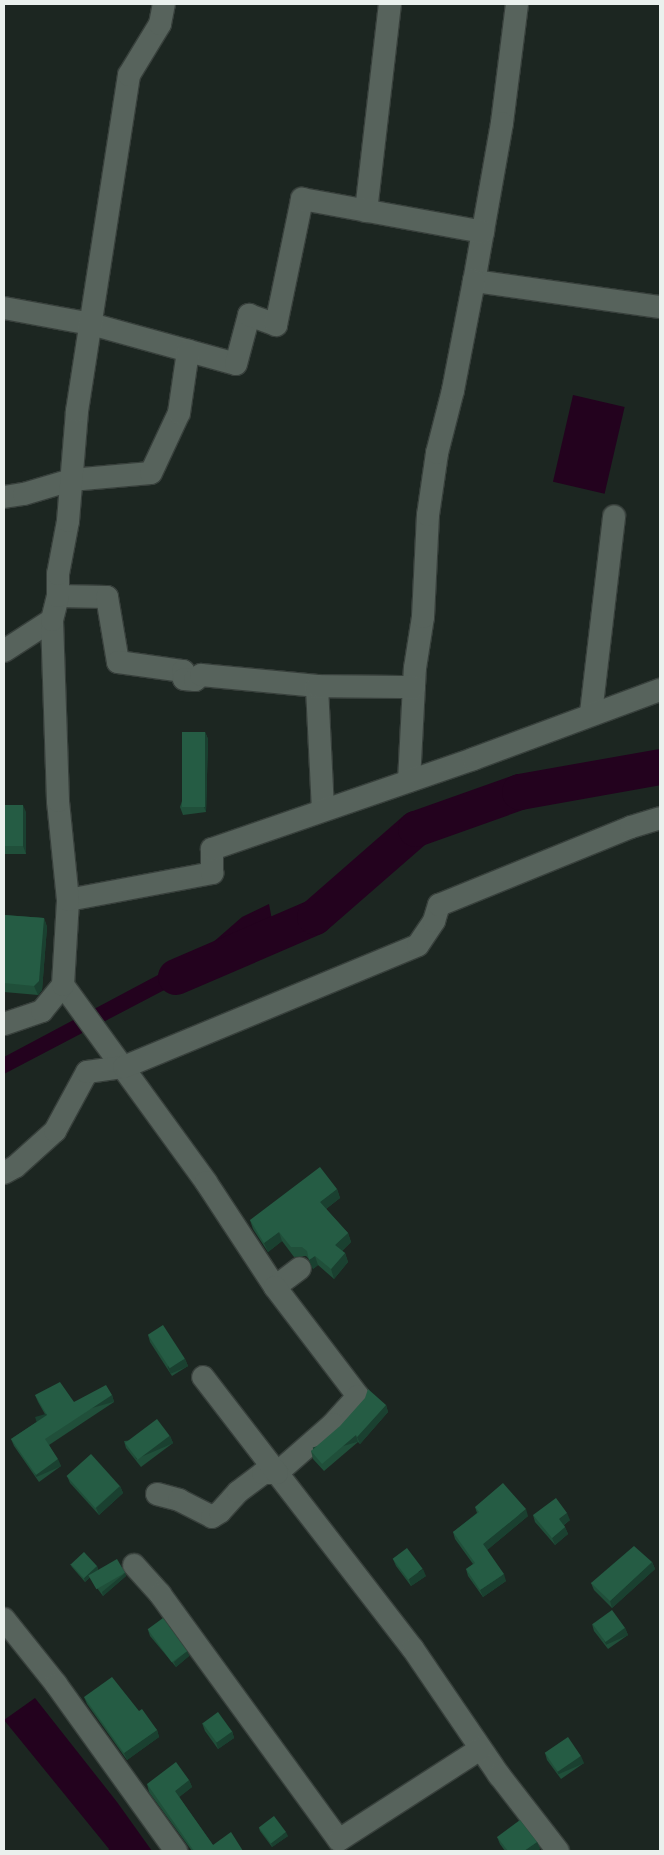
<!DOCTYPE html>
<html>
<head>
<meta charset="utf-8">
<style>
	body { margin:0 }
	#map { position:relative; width:664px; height:1855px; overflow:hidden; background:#1c2621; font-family:Spectral,serif }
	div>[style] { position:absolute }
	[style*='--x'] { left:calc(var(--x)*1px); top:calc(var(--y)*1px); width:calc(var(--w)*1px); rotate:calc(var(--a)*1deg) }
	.water>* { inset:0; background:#23021e; transform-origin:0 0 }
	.river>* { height:36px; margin:-18px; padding:0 18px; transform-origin:18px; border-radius:18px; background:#23021e }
	.roads { filter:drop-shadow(1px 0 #38403c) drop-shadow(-1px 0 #38403c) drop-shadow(0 1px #38403c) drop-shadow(0 -1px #38403c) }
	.minor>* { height:22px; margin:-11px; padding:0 11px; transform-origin:11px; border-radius:11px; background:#57635c }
	.wall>* { inset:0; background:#204f3a }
	.shaded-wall>* { inset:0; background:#1a4030; transform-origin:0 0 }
	.building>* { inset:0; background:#255c44; transform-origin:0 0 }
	span { translate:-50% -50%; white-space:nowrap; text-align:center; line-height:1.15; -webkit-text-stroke:4px #1c2621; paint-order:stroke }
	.frame { position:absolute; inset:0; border:5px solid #eaf0ed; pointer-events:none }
</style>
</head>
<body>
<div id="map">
	<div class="water">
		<i style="left:573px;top:395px;width:53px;height:89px;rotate:13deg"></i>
		<i style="clip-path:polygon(269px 904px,272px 920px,250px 928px,214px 964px,4px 1074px,4px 1057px,203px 951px,242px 917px)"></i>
		<i style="clip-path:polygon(35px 1698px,117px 1802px,152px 1851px,108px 1851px,109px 1849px,4px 1720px)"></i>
	</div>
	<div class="river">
		<i style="--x:176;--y:977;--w:151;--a:-23.3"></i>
		<i style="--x:315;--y:917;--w:134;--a:-41.1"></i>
		<i style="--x:416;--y:829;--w:110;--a:-19.6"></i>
		<i style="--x:520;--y:792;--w:142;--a:-10.1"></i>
	</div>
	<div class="roads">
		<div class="minor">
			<i style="--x:517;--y:4;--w:120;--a:97.2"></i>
			<i style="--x:502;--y:123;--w:160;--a:100"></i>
			<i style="--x:474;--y:281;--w:188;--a:8"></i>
			<i style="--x:366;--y:211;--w:208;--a:-83.4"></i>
			<i style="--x:4;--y:308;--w:88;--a:10.4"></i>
			<i style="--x:91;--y:324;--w:150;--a:15.4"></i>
			<i style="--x:236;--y:364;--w:51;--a:-75.1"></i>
			<i style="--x:249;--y:315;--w:29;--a:20"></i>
			<i style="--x:276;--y:325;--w:129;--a:-78.3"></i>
			<i style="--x:302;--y:199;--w:184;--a:10.3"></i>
			<i style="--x:4;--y:497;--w:20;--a:-9"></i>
			<i style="--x:24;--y:494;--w:49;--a:-16.6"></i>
			<i style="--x:71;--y:480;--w:80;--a:-5"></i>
			<i style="--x:151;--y:473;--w:66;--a:-65"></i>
			<i style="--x:179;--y:413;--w:63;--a:-81.7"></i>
			<i style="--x:58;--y:596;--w:49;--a:1.2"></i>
			<i style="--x:107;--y:597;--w:66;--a:80.4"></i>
			<i style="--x:118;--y:662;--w:66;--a:7.9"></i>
			<i style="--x:183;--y:671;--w:8;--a:83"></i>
			<i style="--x:184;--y:679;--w:11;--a:5"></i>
			<i style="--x:195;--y:680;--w:8;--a:-40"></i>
			<i style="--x:201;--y:675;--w:117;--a:5.4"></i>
			<i style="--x:4;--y:651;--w:57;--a:-32.9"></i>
			<i style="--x:591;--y:713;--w:198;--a:-83.3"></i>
			<i style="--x:409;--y:781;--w:113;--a:-87"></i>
			<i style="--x:415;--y:668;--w:52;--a:-81.1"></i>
			<i style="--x:423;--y:617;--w:102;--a:-87.2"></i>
			<i style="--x:428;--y:515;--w:63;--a:-81.7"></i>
			<i style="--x:437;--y:453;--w:65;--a:-75.7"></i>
			<i style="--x:453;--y:390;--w:111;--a:-79.1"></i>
			<i style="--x:323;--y:810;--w:124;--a:-92.8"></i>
			<i style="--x:317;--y:686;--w:97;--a:0.6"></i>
			<i style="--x:68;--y:900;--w:147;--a:-10.6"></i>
			<i style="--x:212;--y:873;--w:24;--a:-90"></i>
			<i style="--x:212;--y:849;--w:276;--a:-19"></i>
			<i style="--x:473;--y:759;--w:199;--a:-20.3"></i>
			<i style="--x:63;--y:985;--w:243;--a:54"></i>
			<i style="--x:206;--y:1182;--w:126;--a:56.7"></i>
			<i style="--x:275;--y:1287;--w:31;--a:-37"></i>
			<i style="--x:4;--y:1024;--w:40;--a:-18.9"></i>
			<i style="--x:42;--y:1011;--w:33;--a:-51"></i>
			<i style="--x:63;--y:985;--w:85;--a:-86.6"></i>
			<i style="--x:68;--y:900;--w:100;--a:-95.8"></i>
			<i style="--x:58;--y:801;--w:181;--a:-91.9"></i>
			<i style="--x:52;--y:620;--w:25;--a:-76"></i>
			<i style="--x:58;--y:596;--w:22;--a:-90"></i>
			<i style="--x:58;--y:574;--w:54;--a:-79.3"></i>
			<i style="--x:68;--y:521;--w:110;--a:-85.3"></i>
			<i style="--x:77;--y:411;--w:340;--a:-81.2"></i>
			<i style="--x:129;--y:75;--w:60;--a:-58.7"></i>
			<i style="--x:160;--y:24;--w:20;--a:-79"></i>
			<i style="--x:4;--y:1173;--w:13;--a:-29"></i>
			<i style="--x:15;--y:1167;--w:54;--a:-42"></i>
			<i style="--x:55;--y:1131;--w:67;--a:-61.5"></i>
			<i style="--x:87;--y:1072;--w:37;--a:-8"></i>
			<i style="--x:124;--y:1067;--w:318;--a:-22.5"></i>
			<i style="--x:418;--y:945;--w:29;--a:-56"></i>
			<i style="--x:434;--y:921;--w:17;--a:-73"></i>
			<i style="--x:439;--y:905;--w:207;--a:-22.1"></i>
			<i style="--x:631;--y:827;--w:30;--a:-17"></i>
			<i style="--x:275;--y:1287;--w:137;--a:52.7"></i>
			<i style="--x:358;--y:1396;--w:38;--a:132"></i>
			<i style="--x:333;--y:1424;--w:74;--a:138.8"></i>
			<i style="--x:277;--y:1473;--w:222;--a:52.3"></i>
			<i style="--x:413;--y:1649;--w:153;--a:55.7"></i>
			<i style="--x:499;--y:1775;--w:96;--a:52.2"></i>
			<i style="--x:157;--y:1494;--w:23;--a:15"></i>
			<i style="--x:179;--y:1500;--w:37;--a:27"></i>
			<i style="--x:212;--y:1517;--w:9;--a:-32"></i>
			<i style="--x:220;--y:1512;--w:27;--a:-48"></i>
			<i style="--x:238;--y:1492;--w:31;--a:-37"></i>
			<i style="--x:263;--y:1473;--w:14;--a:0"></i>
			<i style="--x:277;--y:1473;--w:121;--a:-127.6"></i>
			<i style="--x:134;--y:1565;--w:39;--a:48"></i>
			<i style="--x:160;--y:1594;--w:304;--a:54"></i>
			<i style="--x:339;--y:1840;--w:168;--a:-32.8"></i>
			<i style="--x:4;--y:1619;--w:83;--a:51.3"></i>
			<i style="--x:56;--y:1684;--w:206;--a:54.3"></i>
		</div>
	</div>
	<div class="wall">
		<i style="clip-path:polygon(205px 732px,208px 739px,206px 812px,183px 815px,180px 807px)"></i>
		<i style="clip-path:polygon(4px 805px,26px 812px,26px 854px,4px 854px)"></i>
		<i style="clip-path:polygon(4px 915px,44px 918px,47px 927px,42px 990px,38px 995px,4px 992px)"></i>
		<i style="clip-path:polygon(337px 1189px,340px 1198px,326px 1209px,348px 1233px,351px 1242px,342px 1251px,345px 1253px,348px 1262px,334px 1279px,318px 1265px,313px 1269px,309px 1259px,306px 1256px,294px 1257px,282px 1241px,268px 1252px,253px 1229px,250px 1220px)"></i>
		<i style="clip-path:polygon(148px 1335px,185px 1359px,188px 1366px,172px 1376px,150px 1342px)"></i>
		<i style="clip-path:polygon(35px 1395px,74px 1402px,112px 1395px,114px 1402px,49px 1445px,61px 1466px,39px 1482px,14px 1446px,11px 1439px,46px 1416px,38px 1402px)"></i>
		<i style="clip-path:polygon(386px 1405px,388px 1412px,360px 1444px,358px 1442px,324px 1471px,313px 1459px,311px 1451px)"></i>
		<i style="clip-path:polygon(170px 1436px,173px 1443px,141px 1467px,126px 1448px,124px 1441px)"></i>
		<i style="clip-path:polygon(67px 1476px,120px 1486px,123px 1493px,99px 1515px,70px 1483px)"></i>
		<i style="clip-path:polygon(475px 1507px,528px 1516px,487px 1550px,506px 1581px,483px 1597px,468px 1576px,466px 1569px,473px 1564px,455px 1539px,453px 1532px,477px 1513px)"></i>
		<i style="clip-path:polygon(533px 1515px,570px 1520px,564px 1525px,568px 1534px,555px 1545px,535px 1522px)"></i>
		<i style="clip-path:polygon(393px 1559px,426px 1576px,411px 1586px,396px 1566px)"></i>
		<i style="clip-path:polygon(652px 1562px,655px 1569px,612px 1608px,594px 1590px,591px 1583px)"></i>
		<i style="clip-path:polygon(70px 1564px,97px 1566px,98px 1570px,85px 1582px,72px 1567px)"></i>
		<i style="clip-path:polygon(125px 1573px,126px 1576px,103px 1596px,94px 1584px,92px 1580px)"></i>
		<i style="clip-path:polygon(592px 1624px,625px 1628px,628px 1635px,608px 1649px,594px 1631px)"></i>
		<i style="clip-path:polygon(148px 1630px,187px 1651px,189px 1656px,176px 1667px,150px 1636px)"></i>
		<i style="clip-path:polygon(84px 1697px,139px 1711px,157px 1730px,159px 1737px,127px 1760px,87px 1704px)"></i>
		<i style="clip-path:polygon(202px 1723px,232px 1731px,234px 1738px,218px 1749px,205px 1731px)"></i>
		<i style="clip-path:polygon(545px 1753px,584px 1763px,561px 1779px,547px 1760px)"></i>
		<i style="clip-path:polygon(189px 1780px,192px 1787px,179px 1797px,213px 1845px,243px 1851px,192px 1851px,149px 1792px,147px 1784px)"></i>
		<i style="clip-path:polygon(259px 1828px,288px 1836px,272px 1847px,260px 1831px)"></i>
		<i style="clip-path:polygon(497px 1837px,537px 1842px,540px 1849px,537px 1851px,505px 1851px,500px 1844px)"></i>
	</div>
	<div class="shaded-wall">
		<i style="left:4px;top:588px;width:3px;height:48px;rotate:72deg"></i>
		<i style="clip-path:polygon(205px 732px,208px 739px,206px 812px,203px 805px)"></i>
		<i style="clip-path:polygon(23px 805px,26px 812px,26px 854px,23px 846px)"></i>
		<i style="clip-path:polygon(44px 918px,47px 927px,42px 990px,38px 995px,34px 986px)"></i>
		<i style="clip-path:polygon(337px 1189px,340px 1198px,323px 1211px,320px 1202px)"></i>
		<i style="clip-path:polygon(279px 1232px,282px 1241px,268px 1252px,264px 1243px)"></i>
		<i style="clip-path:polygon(348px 1233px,351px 1242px,338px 1254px,335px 1245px)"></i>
		<i style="clip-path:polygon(345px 1253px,348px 1262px,334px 1279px,331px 1269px)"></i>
		<i style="clip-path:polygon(315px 1256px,318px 1265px,313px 1269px,309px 1260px)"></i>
		<i style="left:185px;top:1359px;width:8px;height:19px;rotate:67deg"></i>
		<i style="left:112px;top:1395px;width:7px;height:80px;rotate:74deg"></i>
		<i style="clip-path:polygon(386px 1405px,388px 1412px,360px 1444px,357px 1437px)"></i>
		<i style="left:356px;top:1435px;width:7px;height:45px;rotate:74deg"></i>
		<i style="left:170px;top:1436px;width:8px;height:40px;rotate:67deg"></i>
		<i style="left:58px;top:1459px;width:8px;height:27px;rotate:67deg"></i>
		<i style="clip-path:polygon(120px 1486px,123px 1493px,99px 1515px,96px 1508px)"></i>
		<i style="clip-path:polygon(526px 1509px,528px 1516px,486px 1551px,483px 1544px)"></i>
		<i style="clip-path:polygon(567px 1513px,570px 1520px,562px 1526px,559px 1519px)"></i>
		<i style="clip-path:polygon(565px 1527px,568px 1534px,555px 1545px,552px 1538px)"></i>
		<i style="clip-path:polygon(652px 1562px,655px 1569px,612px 1608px,610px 1601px)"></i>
		<i style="clip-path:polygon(97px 1566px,98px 1570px,85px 1582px,84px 1578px)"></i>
		<i style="clip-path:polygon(423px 1569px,426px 1576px,411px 1586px,409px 1579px)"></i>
		<i style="clip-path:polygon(125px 1573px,126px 1576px,103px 1596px,102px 1592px)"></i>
		<i style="clip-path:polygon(504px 1574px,506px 1581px,483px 1597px,480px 1590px)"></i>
		<i style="left:625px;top:1628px;width:8px;height:24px;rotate:67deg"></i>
		<i style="clip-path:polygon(187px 1651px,189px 1656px,176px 1667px,174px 1662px)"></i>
		<i style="clip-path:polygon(157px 1730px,159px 1737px,127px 1760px,124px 1753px)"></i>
		<i style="clip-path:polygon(232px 1731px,234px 1738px,218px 1749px,216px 1742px)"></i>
		<i style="left:581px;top:1756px;width:8px;height:28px;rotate:67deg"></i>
		<i style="clip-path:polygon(189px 1780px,192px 1787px,178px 1798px,175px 1791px)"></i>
		<i style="clip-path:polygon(286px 1832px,288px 1836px,272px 1847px,271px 1843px)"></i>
		<i style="clip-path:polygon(537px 1842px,540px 1849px,537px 1851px,524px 1851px)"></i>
	</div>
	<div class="building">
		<i style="left:182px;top:732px;width:23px;height:75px"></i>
		<i style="left:4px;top:805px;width:19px;height:41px"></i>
		<i style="clip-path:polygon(4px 915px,44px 918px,39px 981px,34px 986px,4px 983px)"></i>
		<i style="clip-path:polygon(320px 1167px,337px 1189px,320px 1202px,348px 1233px,335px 1245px,345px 1253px,331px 1269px,315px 1256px,309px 1260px,307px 1251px,302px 1247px,291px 1247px,279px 1232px,264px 1243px,250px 1220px)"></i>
		<i style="left:163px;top:1325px;width:40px;height:18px;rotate:57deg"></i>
		<i style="clip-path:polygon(60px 1382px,74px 1402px,106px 1385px,112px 1395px,45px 1439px,58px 1459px,36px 1475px,11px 1439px,47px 1415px,35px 1395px)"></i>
		<i style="clip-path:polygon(368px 1389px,386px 1405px,357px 1437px,356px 1435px,322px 1464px,311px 1451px,340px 1426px,365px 1398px)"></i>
		<i style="left:157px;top:1419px;width:21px;height:40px;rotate:53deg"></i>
		<i style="left:91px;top:1454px;width:43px;height:33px;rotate:48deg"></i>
		<i style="clip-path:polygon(503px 1483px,526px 1509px,483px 1544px,504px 1574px,480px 1590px,466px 1569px,475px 1563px,453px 1532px,479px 1512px,475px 1507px)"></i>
		<i style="clip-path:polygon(556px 1498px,567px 1513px,559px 1519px,565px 1527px,552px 1538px,533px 1515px)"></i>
		<i style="clip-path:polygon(634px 1546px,652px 1562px,610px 1601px,591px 1583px)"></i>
		<i style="left:407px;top:1548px;width:26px;height:18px;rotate:53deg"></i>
		<i style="left:84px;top:1552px;width:19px;height:18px;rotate:47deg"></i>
		<i style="left:117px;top:1559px;width:16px;height:33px;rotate:60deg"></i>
		<i style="left:612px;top:1610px;width:22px;height:24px;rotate:54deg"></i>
		<i style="left:163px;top:1618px;width:41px;height:19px;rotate:54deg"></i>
		<i style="clip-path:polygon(112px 1677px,139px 1711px,142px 1709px,157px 1730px,124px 1753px,84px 1697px)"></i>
		<i style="left:218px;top:1712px;width:24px;height:19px;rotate:54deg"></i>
		<i style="left:568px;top:1737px;width:23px;height:28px;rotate:56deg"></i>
		<i style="clip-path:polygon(176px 1762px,189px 1780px,175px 1791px,213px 1845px,231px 1832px,243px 1851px,194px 1851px,147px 1784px)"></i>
		<i style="left:274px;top:1816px;width:20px;height:19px;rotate:53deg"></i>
		<i style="clip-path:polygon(520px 1820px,537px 1842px,524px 1851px,508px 1851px,497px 1837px)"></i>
	</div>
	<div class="frame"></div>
</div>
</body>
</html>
